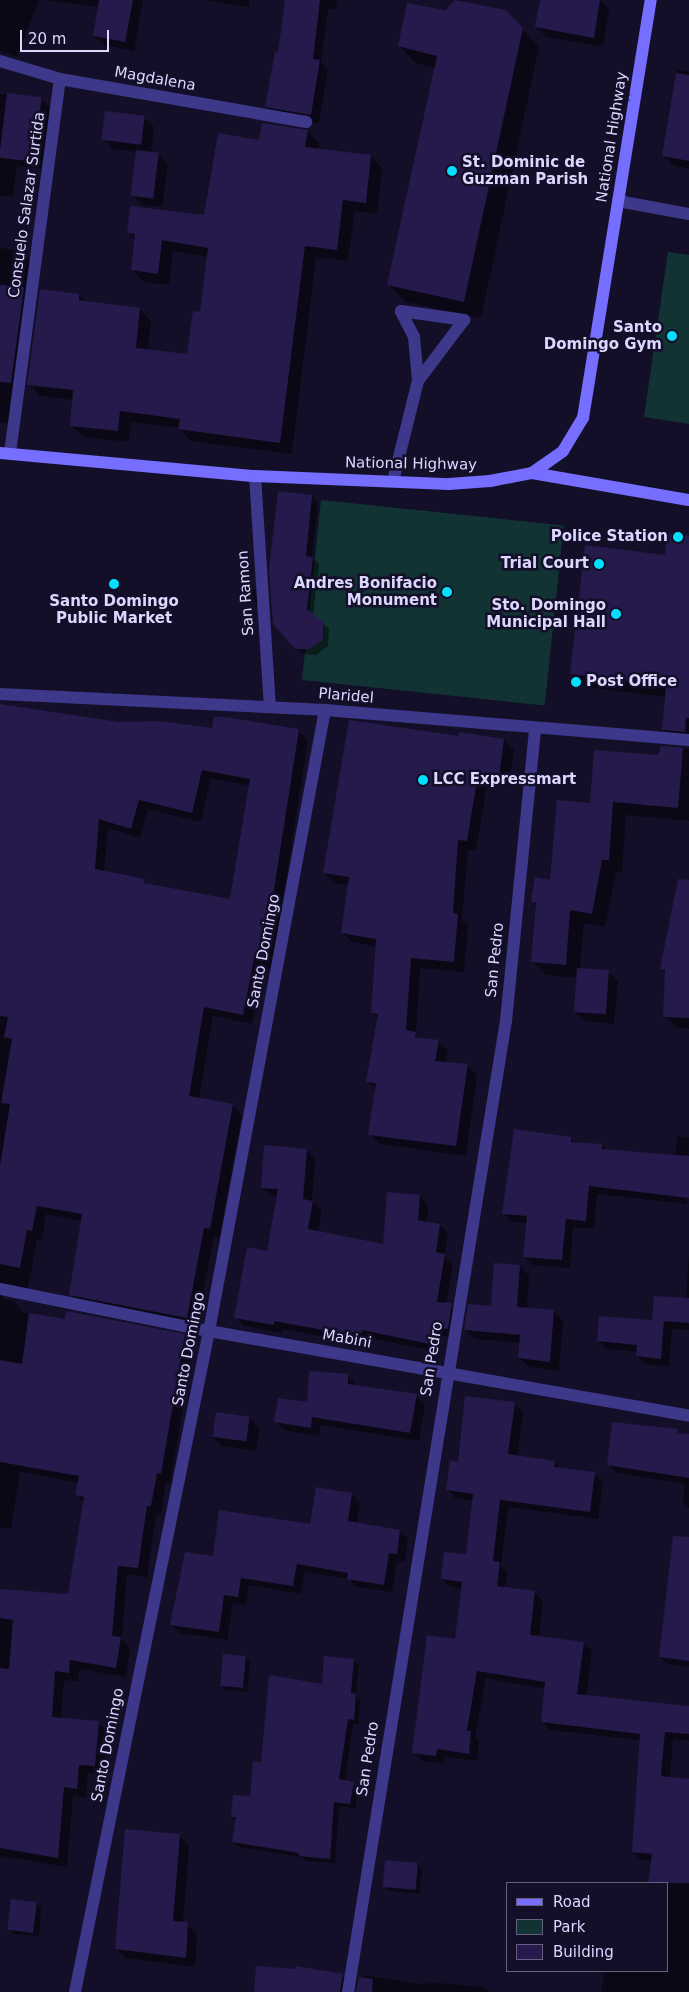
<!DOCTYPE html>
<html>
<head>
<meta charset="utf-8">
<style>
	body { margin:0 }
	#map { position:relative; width:689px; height:1992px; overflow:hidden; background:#140f29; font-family:"DejaVu Sans",sans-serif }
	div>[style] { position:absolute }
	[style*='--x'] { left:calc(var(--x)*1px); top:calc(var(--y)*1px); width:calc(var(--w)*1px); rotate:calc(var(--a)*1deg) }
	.green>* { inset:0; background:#123333; transform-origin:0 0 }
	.shadow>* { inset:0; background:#0007 }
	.building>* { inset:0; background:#251a4b; transform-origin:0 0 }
	.service>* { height:12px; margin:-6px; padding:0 6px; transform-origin:6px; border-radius:6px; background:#3d388a }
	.minor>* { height:12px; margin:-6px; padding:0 6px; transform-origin:6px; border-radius:6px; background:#3d388a }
	.secondary>* { height:12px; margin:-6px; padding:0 6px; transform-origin:6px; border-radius:6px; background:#756eff }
	.dots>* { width:14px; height:14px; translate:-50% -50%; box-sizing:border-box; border:2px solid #140f29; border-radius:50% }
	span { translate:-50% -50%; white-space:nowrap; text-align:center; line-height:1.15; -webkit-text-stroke:5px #140f29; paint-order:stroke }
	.street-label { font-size:15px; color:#dcd7ff }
	.poi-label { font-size:15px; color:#dcd7ff; font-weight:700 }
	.left { translate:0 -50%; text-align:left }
	.right { translate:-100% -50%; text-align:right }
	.legend { position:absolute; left:506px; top:1882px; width:162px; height:90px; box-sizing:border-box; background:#140f29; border:1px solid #645f7f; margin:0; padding:6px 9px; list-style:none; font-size:15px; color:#dcd7ff }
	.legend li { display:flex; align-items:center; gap:10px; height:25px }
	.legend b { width:25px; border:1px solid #645f7f }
	.scale { position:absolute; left:20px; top:30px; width:89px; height:22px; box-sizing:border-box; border:2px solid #dcd7ff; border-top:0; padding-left:6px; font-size:15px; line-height:18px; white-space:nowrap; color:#dcd7ff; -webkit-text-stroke:4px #140f29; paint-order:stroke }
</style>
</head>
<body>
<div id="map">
	<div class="green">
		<i style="clip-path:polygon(668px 252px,689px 255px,689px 424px,644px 417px)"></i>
		<i style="left:321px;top:500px;width:244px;height:181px;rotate:6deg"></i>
	</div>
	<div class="shadow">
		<i style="clip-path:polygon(0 0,39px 0,17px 57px,0 51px)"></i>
		<i style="clip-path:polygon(42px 0,143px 0,134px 51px,104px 45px,94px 36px,99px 7px)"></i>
		<i style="clip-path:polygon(204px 0,250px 0,249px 7px)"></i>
		<i style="clip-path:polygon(291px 0,337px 0,336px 10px,328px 9px,321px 63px,328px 70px,319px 123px,275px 115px,266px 106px)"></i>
		<i style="clip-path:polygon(456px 0,505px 11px,539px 47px,481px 318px,406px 302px,389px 285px,435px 68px,416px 63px,399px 46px)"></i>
		<i style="clip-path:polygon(542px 0,600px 0,609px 10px,603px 47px,546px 37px,537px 27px)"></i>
		<i style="clip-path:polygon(677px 70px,689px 72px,689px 169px,674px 166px,664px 156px)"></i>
		<i style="clip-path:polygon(0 94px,41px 99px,50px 107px,42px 169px,17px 166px,13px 197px,0 195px)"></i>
		<i style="clip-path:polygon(144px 118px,154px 127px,151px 153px,158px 154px,168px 164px,162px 207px,142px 205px,132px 195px,137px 152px,113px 149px,103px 139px)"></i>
		<i style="clip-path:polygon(308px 131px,319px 143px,318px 150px,371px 156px,382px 168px,377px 214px,355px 211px,348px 261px,316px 257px,292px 454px,191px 441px,179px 428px,131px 422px,129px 442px,83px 437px,71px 425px,73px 400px,40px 396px,29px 384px,79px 295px,87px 303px,140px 309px,151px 321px,148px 350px,188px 355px,202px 313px,208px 257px,173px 251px,169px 285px,144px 282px,132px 270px,135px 240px,129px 233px,205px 217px,260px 141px)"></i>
		<i style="clip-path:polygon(0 248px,20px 251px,32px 262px,12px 424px,0 422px)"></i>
		<i style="clip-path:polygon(312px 496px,318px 503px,312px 557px,319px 564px,313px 615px,329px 629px,328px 646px,316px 655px,303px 654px,296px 648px)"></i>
		<i style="clip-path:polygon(689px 536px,689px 744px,677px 743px,663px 729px,666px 697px,585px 687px,571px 673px,666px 556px)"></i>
		<i style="clip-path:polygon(242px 587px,254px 589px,258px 593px,259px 606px)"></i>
		<i style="clip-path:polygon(evenodd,0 705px,119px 723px,213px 730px,299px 731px,308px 740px,272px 970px,263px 968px,252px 1024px,213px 1016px,199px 1099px,232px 1105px,242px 1115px,219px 1238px,214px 1237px,196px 1327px,80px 1304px,70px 1294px,82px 1221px,46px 1214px,42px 1240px,37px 1239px,27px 1293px,8px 1290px,1px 1298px,14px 1301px,23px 1313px,184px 1336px,194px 1345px,170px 1483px,166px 1482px,161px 1515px,156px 1515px,147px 1577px,127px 1574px,122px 1640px,130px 1648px,126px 1677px,79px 1669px,78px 1682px,64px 1680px,61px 1719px,99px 1723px,108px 1732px,105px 1775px,88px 1773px,86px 1798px,73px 1796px,67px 1867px,0 1856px,0 1590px,70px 1595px,84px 1502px,77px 1495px,79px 1483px,20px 1472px,11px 1529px,0 1527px,0 705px,211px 778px,250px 786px,231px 900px,149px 886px,144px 880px,104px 873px,108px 828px,140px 838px,148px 809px,201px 822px,211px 778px)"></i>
		<i style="clip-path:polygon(460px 738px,504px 740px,514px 750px,508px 787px,487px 784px,476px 851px,468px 850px,462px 920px,468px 925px,464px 972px,420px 968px,416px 1034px,421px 1039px,438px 1041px,448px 1051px,446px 1063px,467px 1065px,477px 1075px,466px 1156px,380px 1144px,370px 1134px,376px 1090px,367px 1081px,379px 1019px,372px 1013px,377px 947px,352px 942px,342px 932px,349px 885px,334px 883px,324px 873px)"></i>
		<i style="clip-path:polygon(662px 747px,689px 749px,689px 821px,626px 815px,622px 873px,616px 872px,605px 927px,584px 923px,580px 969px,608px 972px,618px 981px,614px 1024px,585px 1021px,575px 1012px,578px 978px,546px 975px,532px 961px,537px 907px,532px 902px,551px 882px,591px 805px,659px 756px)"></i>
		<i style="clip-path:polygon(689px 897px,689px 1029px,677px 1028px,665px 1016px,666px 973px,661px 968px)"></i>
		<i style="clip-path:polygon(677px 1136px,689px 1138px,687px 1204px,597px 1194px,594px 1229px,573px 1227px,570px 1268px,533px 1265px,524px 1256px,527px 1223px,512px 1222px,504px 1213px,571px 1138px,576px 1143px,602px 1145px,607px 1150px,675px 1156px)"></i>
		<i style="clip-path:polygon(306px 1150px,315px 1159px,312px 1201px,322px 1210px,318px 1232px,384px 1246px,420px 1196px,428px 1205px,427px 1223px,440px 1225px,448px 1233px,445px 1256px,453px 1264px,446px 1304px,460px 1313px,456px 1337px,441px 1336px,438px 1352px,370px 1338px,370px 1341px,360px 1340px,360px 1343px,283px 1329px,282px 1333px,244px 1326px,235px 1317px,268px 1253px,278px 1197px,271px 1196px,262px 1187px)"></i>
		<i style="clip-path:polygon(689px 1252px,689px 1330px,672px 1329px,669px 1367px,645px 1364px,637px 1356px,637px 1352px,607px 1349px,599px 1341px,653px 1321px,686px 1299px)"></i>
		<i style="clip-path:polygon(520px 1266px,529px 1276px,527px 1309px,554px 1311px,563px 1321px,559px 1371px,529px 1367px,519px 1358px,520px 1343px,475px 1339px,465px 1330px,492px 1308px)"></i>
		<i style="clip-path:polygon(348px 1375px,356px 1386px,416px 1396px,425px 1404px,419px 1441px,320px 1425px,319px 1436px,284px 1430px,276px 1422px)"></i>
		<i style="clip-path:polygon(514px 1403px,523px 1412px,517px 1456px,554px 1462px,561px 1469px,594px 1474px,603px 1482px,598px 1519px,508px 1507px,501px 1566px,507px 1572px,505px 1588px,535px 1592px,543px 1601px,539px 1638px,583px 1643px,592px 1651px,586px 1696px,689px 1707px,689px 1741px,673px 1739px,670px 1778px,689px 1780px,689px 1992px,601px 1992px,604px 1971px,668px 1971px,668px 1883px,649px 1883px,652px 1861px,641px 1860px,633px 1852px,641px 1740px,550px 1730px,542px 1721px,546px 1689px,486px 1678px,475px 1737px,479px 1741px,477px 1761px,445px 1757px,444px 1764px,422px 1761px,414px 1753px,456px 1640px,462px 1589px,450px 1587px,442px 1579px,467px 1556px,473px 1501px,455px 1498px,447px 1489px,459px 1463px)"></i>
		<i style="clip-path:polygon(250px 1418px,259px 1428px,256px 1451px,222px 1446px,213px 1437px)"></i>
		<i style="clip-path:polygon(689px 1443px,689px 1508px,683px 1502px,685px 1484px,617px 1473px,608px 1464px)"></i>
		<i style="clip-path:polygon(352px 1494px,360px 1503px,357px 1524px,400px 1531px,408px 1539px,405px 1562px,397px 1561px,392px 1592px,357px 1587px,349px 1579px,305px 1572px,301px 1594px,249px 1585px,246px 1605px,233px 1603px,227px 1640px,180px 1633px,171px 1624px,214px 1558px,311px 1526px)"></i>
		<i style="clip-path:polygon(689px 1577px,689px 1667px,667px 1664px,660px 1657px)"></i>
		<i style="clip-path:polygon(245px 1657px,250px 1662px,247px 1692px,226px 1690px,221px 1686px)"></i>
		<i style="clip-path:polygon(354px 1660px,359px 1665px,356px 1696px,360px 1700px,359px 1724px,353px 1724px,345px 1781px,358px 1788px,355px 1809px,339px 1806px,335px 1863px,306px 1861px,301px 1857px,239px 1847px,233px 1842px,236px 1820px,232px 1816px,251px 1797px,262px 1764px,324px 1686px)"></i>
		<i style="clip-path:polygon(179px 1835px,189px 1845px,183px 1923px,197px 1933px,195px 1967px,126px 1958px,116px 1948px)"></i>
		<i style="clip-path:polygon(418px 1864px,422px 1869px,420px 1894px,389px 1891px,384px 1886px)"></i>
		<i style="clip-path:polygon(37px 1903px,41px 1908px,39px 1936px,14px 1934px,10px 1929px)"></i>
		<i style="clip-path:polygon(342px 1975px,353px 1986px,353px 1992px,255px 1992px)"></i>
		<i style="clip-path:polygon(364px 1975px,426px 1985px,426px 1982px,485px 1987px,490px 1992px,357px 1992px)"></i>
	</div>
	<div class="building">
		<i style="clip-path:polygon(99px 0,133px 0,125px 42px,93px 36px)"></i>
		<i style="clip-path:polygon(285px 0,320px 0,313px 59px,320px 60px,311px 115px,265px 107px,275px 52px,278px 53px)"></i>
		<i style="clip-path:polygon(455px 0,506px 10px,523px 28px,464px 302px,387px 285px,437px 56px,398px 46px,407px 3px,445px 10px)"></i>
		<i style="clip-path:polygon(540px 0,600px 0,594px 38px,535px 27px)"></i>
		<i style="clip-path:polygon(676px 73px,689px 75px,689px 161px,662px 156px)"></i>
		<i style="left:7px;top:93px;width:35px;height:65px;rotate:7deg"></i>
		<i style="left:105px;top:111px;width:40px;height:29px;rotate:7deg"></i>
		<i style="clip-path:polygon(262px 123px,308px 130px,305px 147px,371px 155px,366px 203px,343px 200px,337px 250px,305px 246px,280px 443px,178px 429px,180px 419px,120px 411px,118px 431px,70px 426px,73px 390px,27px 385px,40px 289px,79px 294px,79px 300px,140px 308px,136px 348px,187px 354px,193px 311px,200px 312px,208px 248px,162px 240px,158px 274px,131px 270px,135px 234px,127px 233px,130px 206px,204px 215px,218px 133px,259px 140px)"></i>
		<i style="left:136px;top:150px;width:23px;height:46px;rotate:7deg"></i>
		<i style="clip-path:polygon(0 285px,24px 287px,11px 383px,0 382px)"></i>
		<i style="clip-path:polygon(278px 491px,312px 495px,306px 556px,313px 557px,307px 609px,323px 622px,323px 640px,309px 649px,295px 649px,273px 624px,269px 569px)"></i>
		<i style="clip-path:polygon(667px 533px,689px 536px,689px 718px,686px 718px,685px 732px,662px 730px,666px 686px,570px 674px,585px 545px,665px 555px)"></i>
		<i style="clip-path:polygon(evenodd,0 704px,119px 722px,160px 721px,212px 728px,214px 717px,224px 717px,299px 729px,263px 961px,254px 959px,243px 1015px,204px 1007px,189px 1096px,233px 1104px,210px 1229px,204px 1228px,187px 1318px,69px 1295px,82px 1214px,37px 1206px,32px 1231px,27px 1230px,20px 1268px,0 1264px,0 1166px,10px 1104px,1px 1103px,12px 1039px,4px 1037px,8px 1017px,0 1016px,0 704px,202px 770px,250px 779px,230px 899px,144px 883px,145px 879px,95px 869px,99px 819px,131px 829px,139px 800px,192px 813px,202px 770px)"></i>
		<i style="clip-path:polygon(349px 720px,459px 736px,459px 732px,504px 739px,499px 778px,478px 775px,467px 841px,458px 840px,453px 913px,458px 914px,454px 962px,411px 958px,406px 1030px,416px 1032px,415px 1037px,439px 1040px,435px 1061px,468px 1064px,456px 1146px,368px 1135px,376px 1083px,366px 1082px,378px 1014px,371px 1013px,376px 939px,341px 933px,349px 877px,323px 873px)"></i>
		<i style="clip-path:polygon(661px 746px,683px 748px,678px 808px,613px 802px,609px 860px,602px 860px,592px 914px,570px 910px,566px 965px,531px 962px,536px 903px,531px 902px,535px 877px,550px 880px,557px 800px,590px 803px,594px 750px,658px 755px)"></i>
		<i style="clip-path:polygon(678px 879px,689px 880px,689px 1018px,663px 1017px,665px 970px,660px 969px)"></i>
		<i style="left:577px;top:968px;width:32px;height:44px;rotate:4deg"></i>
		<i style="clip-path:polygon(514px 1129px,571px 1137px,571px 1142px,602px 1144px,602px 1149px,689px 1156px,689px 1198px,589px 1186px,586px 1221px,566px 1219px,562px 1260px,523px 1257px,527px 1216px,502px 1214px)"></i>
		<i style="clip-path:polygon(264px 1145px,307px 1149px,303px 1199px,313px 1201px,308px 1229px,383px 1244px,387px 1192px,420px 1195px,418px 1220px,440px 1224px,436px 1252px,445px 1254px,437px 1302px,452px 1303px,448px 1329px,432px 1328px,430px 1344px,362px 1330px,361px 1333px,352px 1332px,351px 1335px,274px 1321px,274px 1325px,234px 1318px,247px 1247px,267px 1251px,278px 1189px,261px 1188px)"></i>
		<i style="clip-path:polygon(494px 1263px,520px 1265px,517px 1307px,554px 1310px,550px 1362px,518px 1358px,520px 1335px,464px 1330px,468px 1304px,491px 1306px)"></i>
		<i style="clip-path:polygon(654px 1296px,689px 1298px,689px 1323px,664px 1321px,661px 1359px,636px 1356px,637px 1345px,597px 1341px,599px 1316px,652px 1320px)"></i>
		<i style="clip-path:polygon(66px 1311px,185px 1334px,161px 1474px,157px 1473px,151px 1506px,147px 1506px,138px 1568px,118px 1566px,112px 1636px,121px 1637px,116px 1668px,70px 1660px,69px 1673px,55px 1671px,52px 1717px,99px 1721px,95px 1766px,79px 1765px,77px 1789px,64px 1787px,58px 1858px,0 1848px,0 1668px,9px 1669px,13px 1620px,0 1618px,0 1589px,68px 1594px,84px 1497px,75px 1495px,79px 1476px,0 1462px,0 1360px,22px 1364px,29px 1313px,65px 1319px)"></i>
		<i style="clip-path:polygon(309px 1371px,348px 1374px,348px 1384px,417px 1394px,410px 1433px,312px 1417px,311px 1428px,274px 1422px,278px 1398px,307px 1402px)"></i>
		<i style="clip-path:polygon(465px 1396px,515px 1402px,508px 1454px,555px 1461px,554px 1467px,595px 1472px,590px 1512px,500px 1500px,493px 1561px,500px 1562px,497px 1586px,535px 1591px,530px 1635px,584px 1642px,577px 1694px,689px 1706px,689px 1734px,665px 1732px,661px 1776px,689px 1779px,689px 1883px,648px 1883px,652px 1854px,632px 1852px,640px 1734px,541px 1722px,545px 1682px,477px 1671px,467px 1731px,471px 1731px,469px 1754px,437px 1749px,436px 1756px,412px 1753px,427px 1635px,455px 1639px,462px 1582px,441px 1579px,444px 1552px,466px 1554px,473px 1494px,446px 1490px,450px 1460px,458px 1462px)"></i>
		<i style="left:216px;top:1412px;width:34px;height:25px;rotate:8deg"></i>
		<i style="clip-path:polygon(612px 1422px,678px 1429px,677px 1433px,689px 1434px,689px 1478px,607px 1465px)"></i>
		<i style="clip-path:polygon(316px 1487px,352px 1493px,348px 1521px,400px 1530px,397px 1554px,389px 1553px,384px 1585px,347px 1579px,348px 1573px,297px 1564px,293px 1586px,241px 1578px,238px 1597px,224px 1595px,219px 1632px,170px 1625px,185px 1552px,213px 1556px,219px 1510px,310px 1524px)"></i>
		<i style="clip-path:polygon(673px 1536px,689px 1537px,689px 1661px,659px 1657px)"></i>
		<i style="left:223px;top:1654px;width:23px;height:32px;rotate:5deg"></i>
		<i style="clip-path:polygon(324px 1656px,354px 1659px,351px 1693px,356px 1694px,354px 1720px,348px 1719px,339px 1779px,354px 1782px,350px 1804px,334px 1802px,330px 1859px,299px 1856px,299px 1853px,232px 1842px,236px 1817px,231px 1817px,233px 1795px,250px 1796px,253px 1762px,261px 1762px,269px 1675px,322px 1684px)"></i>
		<i style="clip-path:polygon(125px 1829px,180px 1834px,173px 1921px,188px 1922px,186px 1958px,115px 1949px)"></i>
		<i style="left:385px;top:1860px;width:33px;height:27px;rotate:5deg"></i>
		<i style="left:11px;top:1899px;width:26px;height:31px;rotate:7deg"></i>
		<i style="clip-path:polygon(256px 1966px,295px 1969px,296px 1966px,343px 1974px,340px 1992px,254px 1992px)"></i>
		<i style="clip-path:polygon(359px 1977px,373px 1979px,372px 1992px,356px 1992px)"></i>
	</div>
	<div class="service">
		<i style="--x:393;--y:481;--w:103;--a:-76"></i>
		<i style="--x:418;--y:381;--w:44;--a:-95.2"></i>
		<i style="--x:414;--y:337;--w:29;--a:-117"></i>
		<i style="--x:401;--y:311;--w:64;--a:8.1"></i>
		<i style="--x:464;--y:320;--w:76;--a:127"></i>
	</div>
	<div class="minor">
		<i style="--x:0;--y:61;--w:63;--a:16.7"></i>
		<i style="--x:60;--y:79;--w:250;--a:9.9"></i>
		<i style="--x:618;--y:201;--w:72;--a:10.4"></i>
		<i style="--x:10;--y:453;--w:377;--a:-82.4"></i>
		<i style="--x:255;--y:476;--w:231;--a:86.3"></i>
		<i style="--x:0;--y:694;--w:325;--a:2.8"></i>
		<i style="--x:325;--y:710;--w:365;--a:4.7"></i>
		<i style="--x:0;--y:1289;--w:213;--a:11.4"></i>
		<i style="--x:209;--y:1331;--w:487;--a:10"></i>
		<i style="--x:75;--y:1992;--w:674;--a:-78.54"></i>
		<i style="--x:209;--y:1331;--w:632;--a:-79.42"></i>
		<i style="--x:348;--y:1992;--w:984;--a:-80.76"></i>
		<i style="--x:506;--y:1021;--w:292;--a:-84.3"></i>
	</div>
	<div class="secondary">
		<i style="--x:0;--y:453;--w:256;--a:5.2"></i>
		<i style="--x:255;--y:476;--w:194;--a:2.4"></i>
		<i style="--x:449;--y:484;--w:41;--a:-4.2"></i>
		<i style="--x:490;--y:481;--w:43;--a:-10.8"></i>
		<i style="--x:532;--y:473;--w:38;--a:-35"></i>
		<i style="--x:563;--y:451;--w:39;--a:-59"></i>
		<i style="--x:583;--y:418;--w:423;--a:-80.8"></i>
		<i style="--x:532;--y:473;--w:159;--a:9.8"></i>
	</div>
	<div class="dots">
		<i style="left:452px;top:171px;background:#03e0ff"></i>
		<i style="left:672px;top:336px;background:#03e0ff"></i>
		<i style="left:678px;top:537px;background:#03e0ff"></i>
		<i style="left:599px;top:564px;background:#03e0ff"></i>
		<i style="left:114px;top:584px;background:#03e0ff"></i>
		<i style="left:447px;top:592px;background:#03e0ff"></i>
		<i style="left:616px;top:614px;background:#03e0ff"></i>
		<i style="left:576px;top:682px;background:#03e0ff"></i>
		<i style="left:423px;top:780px;background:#03e0ff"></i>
	</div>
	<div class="street-label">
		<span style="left:155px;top:79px;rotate:10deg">Magdalena</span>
		<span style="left:612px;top:137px;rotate:-81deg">National Highway</span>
		<span style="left:27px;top:205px;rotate:-82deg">Consuelo Salazar Surtida</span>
		<span style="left:411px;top:464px;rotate:1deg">National Highway</span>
		<span style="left:246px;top:593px;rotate:-94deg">San Ramon</span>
		<span style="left:346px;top:696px;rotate:5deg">Plaridel</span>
		<span style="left:264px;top:951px;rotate:-79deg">Santo Domingo</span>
		<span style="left:495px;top:960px;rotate:-84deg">San Pedro</span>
		<span style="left:347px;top:1339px;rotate:10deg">Mabini</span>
		<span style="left:189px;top:1349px;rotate:-79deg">Santo Domingo</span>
		<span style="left:432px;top:1359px;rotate:-81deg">San Pedro</span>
		<span style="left:108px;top:1745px;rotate:-79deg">Santo Domingo</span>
		<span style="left:368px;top:1759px;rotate:-81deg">San Pedro</span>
	</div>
	<div class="poi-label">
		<span class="left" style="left:462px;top:171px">St. Dominic de<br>Guzman Parish</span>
		<span class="right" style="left:662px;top:336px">Santo<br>Domingo Gym</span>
		<span class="right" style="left:668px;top:537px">Police Station</span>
		<span class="right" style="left:589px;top:564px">Trial Court</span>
		<span class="right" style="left:437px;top:592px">Andres Bonifacio<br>Monument</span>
		<span style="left:114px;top:610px">Santo Domingo<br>Public Market</span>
		<span class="right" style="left:606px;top:614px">Sto. Domingo<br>Municipal Hall</span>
		<span class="left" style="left:586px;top:682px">Post Office</span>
		<span class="left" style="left:433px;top:780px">LCC Expressmart</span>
	</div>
	<ul class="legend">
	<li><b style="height:6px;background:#756eff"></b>Road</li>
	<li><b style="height:14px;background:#123333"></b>Park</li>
	<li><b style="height:14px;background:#251a4b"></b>Building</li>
	</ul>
	<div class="scale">20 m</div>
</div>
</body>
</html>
